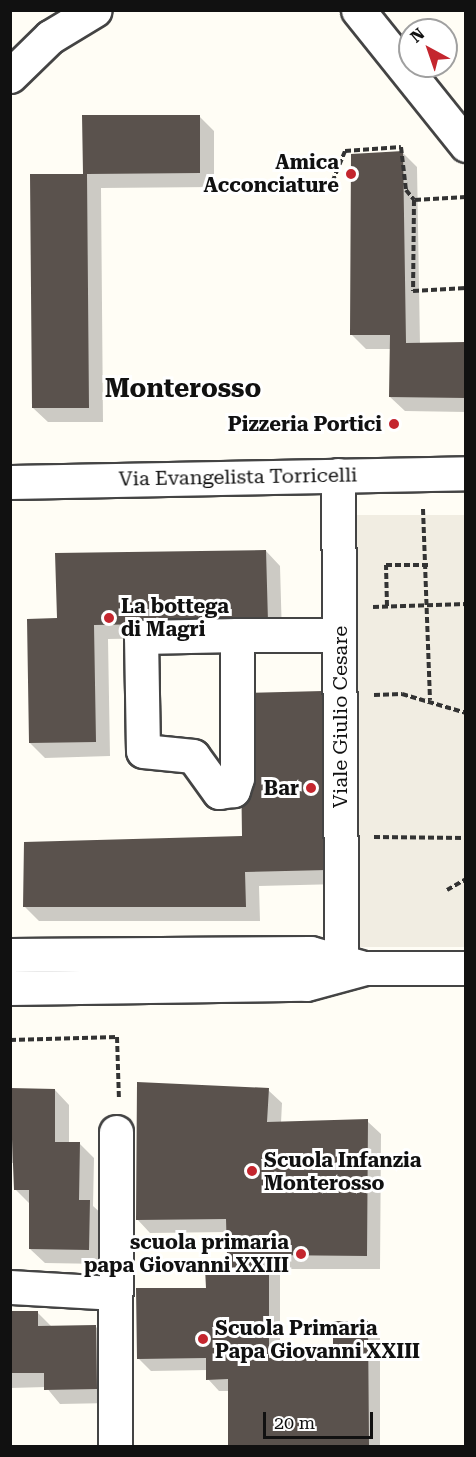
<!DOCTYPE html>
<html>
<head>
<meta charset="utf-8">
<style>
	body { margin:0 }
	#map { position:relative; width:476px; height:1457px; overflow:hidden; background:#fffdf5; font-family:"Roboto Serif",serif }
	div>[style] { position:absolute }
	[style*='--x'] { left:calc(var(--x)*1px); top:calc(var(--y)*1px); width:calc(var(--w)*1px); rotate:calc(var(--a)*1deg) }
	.plaza>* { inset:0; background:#f1ede2; transform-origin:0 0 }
	.shadow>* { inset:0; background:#0003 }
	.building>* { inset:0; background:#5a524d }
	.path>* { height:4px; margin-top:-2px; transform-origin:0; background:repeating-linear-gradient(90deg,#333 0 6px,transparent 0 9px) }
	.roads { filter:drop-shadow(2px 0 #444) drop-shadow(-2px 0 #444) drop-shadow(0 2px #444) drop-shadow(0 -2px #444) }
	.minor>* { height:33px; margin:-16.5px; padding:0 16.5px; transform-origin:16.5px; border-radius:16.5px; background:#fff }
	.dots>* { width:16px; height:16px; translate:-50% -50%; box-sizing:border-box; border:3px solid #fff; border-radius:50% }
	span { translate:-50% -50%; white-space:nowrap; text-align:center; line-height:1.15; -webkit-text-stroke:6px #fff; paint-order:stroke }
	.poi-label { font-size:20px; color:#111; font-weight:700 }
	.right { translate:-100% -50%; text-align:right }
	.left { translate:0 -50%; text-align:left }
	.street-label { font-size:20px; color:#111 }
	.district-label { font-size:26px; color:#111; font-weight:700 }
	.frame { position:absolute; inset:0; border:12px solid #111; pointer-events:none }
	.north { position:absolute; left:398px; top:18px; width:60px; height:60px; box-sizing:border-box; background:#fff; border:2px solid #a0a0a0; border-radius:50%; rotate:320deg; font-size:16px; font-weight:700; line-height:24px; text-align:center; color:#111 }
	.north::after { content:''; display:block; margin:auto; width:21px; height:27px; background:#c4262e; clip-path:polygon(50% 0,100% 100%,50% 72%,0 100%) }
	.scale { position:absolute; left:263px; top:1412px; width:110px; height:27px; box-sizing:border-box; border:3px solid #111; border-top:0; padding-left:8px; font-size:18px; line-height:21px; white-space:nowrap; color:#111; -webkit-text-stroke:4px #fff; paint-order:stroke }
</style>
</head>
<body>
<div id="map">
	<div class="plaza">
		<i style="left:354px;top:515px;width:111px;height:432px"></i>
	</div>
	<div class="shadow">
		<i style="clip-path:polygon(199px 116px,214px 131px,214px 187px,101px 188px,103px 422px,48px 422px,33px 408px,84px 175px)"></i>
		<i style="clip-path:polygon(402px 152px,417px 167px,420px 344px,466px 343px,466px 412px,405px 411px,390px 397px,391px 349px,366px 349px,351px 334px)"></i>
		<i style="clip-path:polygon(266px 551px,280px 566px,282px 636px,108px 639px,110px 756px,45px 758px,30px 743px,58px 619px)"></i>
		<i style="clip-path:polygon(242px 694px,341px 884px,259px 886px,260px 921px,39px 921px,25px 907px,244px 838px)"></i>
		<i style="clip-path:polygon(10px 1090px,55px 1090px,69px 1105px,69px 1143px,79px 1143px,94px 1158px,93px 1206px,104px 1216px,103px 1264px,45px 1263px,30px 1249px,30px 1204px,15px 1189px,16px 1163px,10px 1163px)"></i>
		<i style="clip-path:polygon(268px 1090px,282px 1103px,281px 1123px,367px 1121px,381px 1134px,380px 1269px,280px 1269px,280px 1359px,335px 1358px,368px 1322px,380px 1334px,380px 1446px,229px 1446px,230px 1391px,219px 1391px,208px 1379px,208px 1370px,151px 1371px,139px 1359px,228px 1268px,228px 1232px,150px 1233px,137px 1219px)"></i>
		<i style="clip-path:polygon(37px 1312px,52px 1327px,95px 1326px,110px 1341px,111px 1403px,60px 1404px,46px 1387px,10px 1388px,10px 1313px)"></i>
	</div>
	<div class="building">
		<i style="clip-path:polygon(82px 115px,200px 115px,200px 173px,87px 174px,89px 408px,32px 408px,30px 174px,83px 174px)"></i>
		<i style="clip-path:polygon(403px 151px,406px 343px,466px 342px,466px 398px,389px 397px,390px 335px,350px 335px,351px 154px)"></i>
		<i style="clip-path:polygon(266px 550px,268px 622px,94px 625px,96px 742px,29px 743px,27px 619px,57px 618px,55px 553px)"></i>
		<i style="clip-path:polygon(323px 691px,327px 870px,245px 872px,246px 907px,23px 907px,24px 842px,242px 836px,240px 693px)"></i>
		<i style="clip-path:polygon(137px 1082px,269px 1088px,267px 1122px,368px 1119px,367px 1256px,269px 1255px,269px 1358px,333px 1357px,333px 1321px,368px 1321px,369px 1446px,228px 1446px,228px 1379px,206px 1380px,206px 1358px,137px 1359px,136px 1288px,206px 1288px,205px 1268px,226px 1267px,227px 1256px,226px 1219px,136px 1220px)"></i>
		<i style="clip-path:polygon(10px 1088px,55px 1089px,55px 1142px,80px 1142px,79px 1200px,90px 1200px,89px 1250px,29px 1249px,29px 1190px,14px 1190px)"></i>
		<i style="clip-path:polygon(10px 1311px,38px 1311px,38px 1326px,96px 1325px,97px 1389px,44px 1390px,44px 1373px,10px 1373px)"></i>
	</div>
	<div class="path">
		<i style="--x:329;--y:190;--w:42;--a:-67.7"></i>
		<i style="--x:345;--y:151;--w:56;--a:-4.1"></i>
		<i style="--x:401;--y:147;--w:43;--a:83.4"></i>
		<i style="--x:406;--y:190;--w:13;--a:51"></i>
		<i style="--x:466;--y:197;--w:52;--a:176.7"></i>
		<i style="--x:414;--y:200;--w:91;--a:90.6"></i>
		<i style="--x:413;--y:291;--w:53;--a:-3.2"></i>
		<i style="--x:423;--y:509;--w:191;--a:87.9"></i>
		<i style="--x:387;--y:606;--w:41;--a:-91.4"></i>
		<i style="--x:386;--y:565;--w:42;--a:0"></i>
		<i style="--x:373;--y:607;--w:93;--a:-1.8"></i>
		<i style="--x:374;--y:695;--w:28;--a:-2"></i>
		<i style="--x:402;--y:694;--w:67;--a:16.5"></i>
		<i style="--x:374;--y:837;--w:92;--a:0.6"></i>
		<i style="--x:447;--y:890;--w:22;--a:-30"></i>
		<i style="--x:10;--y:1040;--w:107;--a:-1.6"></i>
		<i style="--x:117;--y:1037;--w:62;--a:88.2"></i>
	</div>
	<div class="roads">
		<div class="minor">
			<i style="--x:358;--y:10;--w:173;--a:51.3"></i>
			<i style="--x:10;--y:76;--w:56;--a:-44.3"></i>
			<i style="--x:50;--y:37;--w:52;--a:-31"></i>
			<i style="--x:338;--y:475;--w:483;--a:89.6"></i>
			<i style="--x:10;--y:482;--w:456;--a:-1.1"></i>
			<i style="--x:237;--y:635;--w:143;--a:90"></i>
			<i style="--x:237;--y:778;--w:13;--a:108"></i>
			<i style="--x:233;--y:790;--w:14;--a:172"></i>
			<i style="--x:219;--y:792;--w:44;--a:-125.8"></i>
			<i style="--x:193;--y:756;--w:50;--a:-174.3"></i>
			<i style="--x:143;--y:751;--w:114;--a:-91"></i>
			<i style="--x:141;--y:637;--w:96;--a:-1.2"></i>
			<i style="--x:237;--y:635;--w:102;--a:0"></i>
			<i style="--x:10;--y:955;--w:300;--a:-0.4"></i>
			<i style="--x:310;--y:953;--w:52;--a:15.6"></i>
			<i style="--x:10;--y:988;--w:296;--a:-0.8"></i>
			<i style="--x:306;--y:984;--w:61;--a:-15.2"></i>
			<i style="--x:365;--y:968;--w:101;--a:0"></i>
			<i style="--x:10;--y:1287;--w:103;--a:3.3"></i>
			<i style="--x:115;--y:1446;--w:314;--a:-89.8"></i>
		</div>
	</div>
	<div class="dots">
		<i style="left:351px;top:174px;background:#c4262e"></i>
		<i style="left:394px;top:424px;background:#c4262e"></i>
		<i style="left:109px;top:618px;background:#c4262e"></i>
		<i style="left:311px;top:788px;background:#c4262e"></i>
		<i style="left:252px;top:1171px;background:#c4262e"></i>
		<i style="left:301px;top:1254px;background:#c4262e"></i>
		<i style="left:203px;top:1339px;background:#c4262e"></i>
	</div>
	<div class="poi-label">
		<span class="right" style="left:339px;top:174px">Amica<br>Acconciature</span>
		<span class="right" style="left:382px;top:424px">Pizzeria Portici</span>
		<span class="left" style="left:121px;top:618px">La bottega<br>di Magri</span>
		<span class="right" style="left:299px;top:788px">Bar</span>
		<span class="left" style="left:264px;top:1172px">Scuola Infanzia<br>Monterosso</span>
		<span class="right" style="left:289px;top:1254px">scuola primaria<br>papa Giovanni XXIII</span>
		<span class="left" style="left:215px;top:1340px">Scuola Primaria<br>Papa Giovanni XXIII</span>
	</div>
	<div class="street-label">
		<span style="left:238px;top:477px;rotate:-1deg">Via Evangelista Torricelli</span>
		<span style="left:340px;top:717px;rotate:-90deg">Viale Giulio Cesare</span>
	</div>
	<div class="district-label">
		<span style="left:183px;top:389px">Monterosso</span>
	</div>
	<div class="frame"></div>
	<div class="north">N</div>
	<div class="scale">20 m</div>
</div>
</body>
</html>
